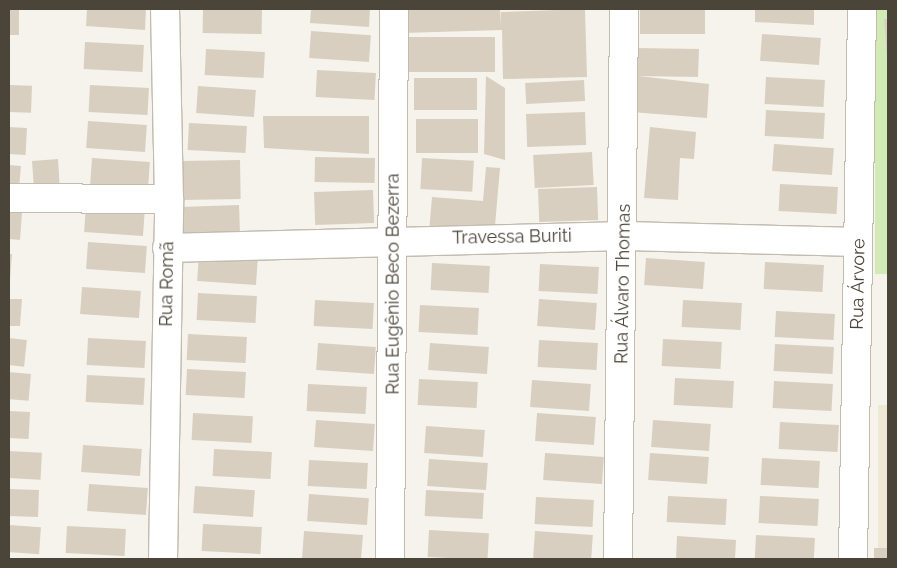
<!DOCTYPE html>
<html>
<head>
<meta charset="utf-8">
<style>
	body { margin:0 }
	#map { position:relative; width:897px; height:568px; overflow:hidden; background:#f6f3ec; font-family:Raleway,sans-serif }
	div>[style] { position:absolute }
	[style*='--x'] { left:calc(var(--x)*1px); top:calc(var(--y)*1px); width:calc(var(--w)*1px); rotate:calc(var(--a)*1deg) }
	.education>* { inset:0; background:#efe8d6; transform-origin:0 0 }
	.green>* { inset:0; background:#d2eab5; transform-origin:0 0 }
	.building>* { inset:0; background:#d8cfc1; transform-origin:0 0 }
	.roads { filter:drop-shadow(1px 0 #c2bbae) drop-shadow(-1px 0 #c2bbae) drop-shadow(0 1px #c2bbae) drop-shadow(0 -1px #c2bbae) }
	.minor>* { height:28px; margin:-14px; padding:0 14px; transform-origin:14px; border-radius:14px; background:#fff }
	span { translate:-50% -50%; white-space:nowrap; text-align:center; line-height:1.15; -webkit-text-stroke:4.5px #fff; paint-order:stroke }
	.street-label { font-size:18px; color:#4b4439 }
	.frame { position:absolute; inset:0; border:10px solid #4b4439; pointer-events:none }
</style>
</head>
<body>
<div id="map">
	<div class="education">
		<i style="left:878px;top:405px;width:10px;height:154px"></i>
	</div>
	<div class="green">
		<i style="left:875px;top:9px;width:13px;height:265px"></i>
	</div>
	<div class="building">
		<i style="left:9px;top:9px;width:10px;height:26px"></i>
		<i style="clip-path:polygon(87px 9px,146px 9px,145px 30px,86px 26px)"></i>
		<i style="left:203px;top:9px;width:59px;height:24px;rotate:1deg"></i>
		<i style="clip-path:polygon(311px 9px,370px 9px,369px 27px,310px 23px)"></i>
		<i style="clip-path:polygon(403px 9px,500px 9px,501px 25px,501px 12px,585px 9px,587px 77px,503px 79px,502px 30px,403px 33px)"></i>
		<i style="left:640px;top:9px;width:65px;height:25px"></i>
		<i style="clip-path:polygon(755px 9px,814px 9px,814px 25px,755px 22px)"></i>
		<i style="clip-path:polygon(884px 19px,888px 19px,888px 57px,887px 57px)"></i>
		<i style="left:311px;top:31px;width:60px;height:27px;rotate:4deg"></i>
		<i style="left:762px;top:34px;width:59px;height:27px;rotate:4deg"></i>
		<i style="left:495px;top:37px;width:35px;height:89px;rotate:90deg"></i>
		<i style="left:85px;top:42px;width:59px;height:27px;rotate:3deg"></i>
		<i style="clip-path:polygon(636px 48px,699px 49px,698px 77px,638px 76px,709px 84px,707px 118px,631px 112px)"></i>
		<i style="left:206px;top:49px;width:59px;height:26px;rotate:3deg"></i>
		<i style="left:317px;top:70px;width:59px;height:27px;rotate:3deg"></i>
		<i style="clip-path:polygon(486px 76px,505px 88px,505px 160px,484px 154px)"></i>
		<i style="left:766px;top:77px;width:59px;height:27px;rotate:3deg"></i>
		<i style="left:414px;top:78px;width:63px;height:32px"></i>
		<i style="left:584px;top:80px;width:21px;height:59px;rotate:87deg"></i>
		<i style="left:9px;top:85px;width:23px;height:27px;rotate:2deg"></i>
		<i style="left:90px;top:85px;width:59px;height:27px;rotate:3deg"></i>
		<i style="left:198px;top:86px;width:58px;height:27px;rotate:4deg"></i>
		<i style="left:766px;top:110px;width:59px;height:26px;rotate:3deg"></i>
		<i style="left:585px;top:112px;width:33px;height:59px;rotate:88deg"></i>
		<i style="clip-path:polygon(263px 116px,369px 116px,369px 154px,264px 148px)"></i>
		<i style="left:416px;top:119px;width:62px;height:34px"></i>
		<i style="left:88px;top:121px;width:59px;height:27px;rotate:4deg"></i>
		<i style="left:189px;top:123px;width:58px;height:27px;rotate:3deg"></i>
		<i style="left:9px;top:127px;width:18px;height:27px;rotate:3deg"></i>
		<i style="clip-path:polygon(650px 127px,696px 132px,694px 159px,680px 158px,678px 200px,644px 198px)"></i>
		<i style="left:774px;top:144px;width:60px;height:27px;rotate:4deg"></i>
		<i style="left:592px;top:152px;width:33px;height:59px;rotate:87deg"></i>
		<i style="left:315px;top:157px;width:60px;height:25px;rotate:1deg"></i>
		<i style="left:92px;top:158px;width:58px;height:27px;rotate:4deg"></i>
		<i style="left:422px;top:158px;width:52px;height:31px;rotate:3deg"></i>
		<i style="clip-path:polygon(58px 159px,60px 192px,34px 189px,32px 161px)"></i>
		<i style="left:240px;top:160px;width:39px;height:57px;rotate:89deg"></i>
		<i style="left:9px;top:165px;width:12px;height:27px;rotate:5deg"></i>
		<i style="clip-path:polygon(486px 167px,500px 168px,494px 237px,429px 232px,432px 197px,483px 201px)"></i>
		<i style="left:780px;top:184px;width:58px;height:27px;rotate:3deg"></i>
		<i style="left:597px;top:187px;width:33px;height:59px;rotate:88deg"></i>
		<i style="left:373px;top:190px;width:33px;height:59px;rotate:88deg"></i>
		<i style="left:86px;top:205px;width:59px;height:27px;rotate:4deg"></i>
		<i style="left:239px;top:205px;width:33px;height:59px;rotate:88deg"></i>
		<i style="clip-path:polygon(9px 213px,22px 213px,20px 240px,9px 239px)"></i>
		<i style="left:88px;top:242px;width:59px;height:27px;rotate:4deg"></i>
		<i style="clip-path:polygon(9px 254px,12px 254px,10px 280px,9px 280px)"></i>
		<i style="left:199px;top:254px;width:59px;height:27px;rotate:4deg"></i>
		<i style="left:646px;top:258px;width:59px;height:27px;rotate:4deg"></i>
		<i style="left:765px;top:262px;width:59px;height:27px;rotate:3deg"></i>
		<i style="left:432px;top:263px;width:58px;height:27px;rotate:3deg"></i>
		<i style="left:540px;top:264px;width:59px;height:27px;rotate:3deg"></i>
		<i style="left:82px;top:287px;width:59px;height:27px;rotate:4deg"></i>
		<i style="left:198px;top:293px;width:59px;height:27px;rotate:3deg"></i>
		<i style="clip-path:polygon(9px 299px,22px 299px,20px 326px,9px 326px)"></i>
		<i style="left:539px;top:299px;width:58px;height:27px;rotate:4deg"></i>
		<i style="left:315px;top:300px;width:59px;height:26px;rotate:3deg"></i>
		<i style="left:683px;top:300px;width:59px;height:27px;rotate:3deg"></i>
		<i style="left:420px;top:305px;width:59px;height:27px;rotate:3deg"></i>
		<i style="left:776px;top:311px;width:59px;height:26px;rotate:3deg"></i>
		<i style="left:188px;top:334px;width:59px;height:26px;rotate:3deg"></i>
		<i style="left:9px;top:338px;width:18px;height:27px;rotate:6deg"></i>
		<i style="left:88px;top:338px;width:58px;height:27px;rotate:3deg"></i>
		<i style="left:663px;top:339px;width:59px;height:27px;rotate:3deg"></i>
		<i style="left:539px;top:340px;width:59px;height:27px;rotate:3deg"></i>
		<i style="left:318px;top:343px;width:58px;height:27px;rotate:4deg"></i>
		<i style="left:430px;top:343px;width:59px;height:27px;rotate:4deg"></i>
		<i style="left:775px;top:344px;width:59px;height:27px;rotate:3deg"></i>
		<i style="left:187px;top:369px;width:59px;height:26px;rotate:3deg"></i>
		<i style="left:9px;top:372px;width:22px;height:27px;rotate:5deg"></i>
		<i style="left:87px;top:375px;width:58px;height:27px;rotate:3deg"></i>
		<i style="left:675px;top:378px;width:59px;height:27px;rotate:3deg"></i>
		<i style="left:419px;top:379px;width:59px;height:26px;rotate:3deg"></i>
		<i style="left:532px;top:380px;width:59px;height:27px;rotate:4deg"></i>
		<i style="left:774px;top:381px;width:59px;height:27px;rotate:3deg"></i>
		<i style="left:308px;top:384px;width:59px;height:27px;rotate:3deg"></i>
		<i style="left:9px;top:411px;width:21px;height:27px;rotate:3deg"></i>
		<i style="left:193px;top:413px;width:60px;height:27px;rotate:3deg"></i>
		<i style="left:537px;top:413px;width:59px;height:28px;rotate:4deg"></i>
		<i style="left:316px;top:420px;width:59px;height:27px;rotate:4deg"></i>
		<i style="left:653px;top:420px;width:58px;height:27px;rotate:4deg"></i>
		<i style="left:780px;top:422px;width:59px;height:27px;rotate:3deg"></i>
		<i style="left:426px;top:426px;width:59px;height:27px;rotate:4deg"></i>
		<i style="left:83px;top:445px;width:59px;height:27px;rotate:4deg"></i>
		<i style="left:214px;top:449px;width:58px;height:27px;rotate:3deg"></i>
		<i style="left:9px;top:451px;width:33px;height:27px;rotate:3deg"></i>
		<i style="left:545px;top:453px;width:59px;height:27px;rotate:4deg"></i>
		<i style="left:650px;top:453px;width:59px;height:27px;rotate:4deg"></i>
		<i style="left:762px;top:458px;width:58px;height:27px;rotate:3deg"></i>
		<i style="left:429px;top:459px;width:59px;height:27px;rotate:4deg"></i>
		<i style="left:309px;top:460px;width:59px;height:26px;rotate:3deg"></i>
		<i style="left:89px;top:484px;width:59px;height:27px;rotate:4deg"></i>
		<i style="left:195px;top:486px;width:60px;height:27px;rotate:4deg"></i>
		<i style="left:9px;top:489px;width:30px;height:27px;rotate:2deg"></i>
		<i style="left:426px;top:490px;width:58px;height:26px;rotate:3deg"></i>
		<i style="left:309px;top:494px;width:60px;height:27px;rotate:4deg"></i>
		<i style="left:668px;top:496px;width:59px;height:26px;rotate:3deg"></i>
		<i style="left:760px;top:496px;width:59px;height:27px;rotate:3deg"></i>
		<i style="left:536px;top:497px;width:58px;height:27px;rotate:3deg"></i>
		<i style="left:203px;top:524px;width:59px;height:27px;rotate:3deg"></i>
		<i style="left:9px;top:525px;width:32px;height:27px;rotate:4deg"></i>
		<i style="left:67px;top:526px;width:59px;height:27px;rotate:3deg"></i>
		<i style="left:429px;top:530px;width:60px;height:27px;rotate:3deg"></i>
		<i style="clip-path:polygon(304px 531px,363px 535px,361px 559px,302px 559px)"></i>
		<i style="left:535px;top:531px;width:58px;height:27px;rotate:4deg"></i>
		<i style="left:756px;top:535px;width:59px;height:24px;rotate:3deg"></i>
		<i style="clip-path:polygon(677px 536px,736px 540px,735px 559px,676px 559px)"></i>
		<i style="left:888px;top:548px;width:11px;height:14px;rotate:90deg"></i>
	</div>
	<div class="roads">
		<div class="minor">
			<i style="--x:9;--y:198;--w:160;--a:0.4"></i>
			<i style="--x:167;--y:248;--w:458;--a:-1.5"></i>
			<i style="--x:625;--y:236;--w:233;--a:1.5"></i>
			<i style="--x:163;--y:559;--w:360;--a:-89"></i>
			<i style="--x:169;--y:199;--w:190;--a:-91.2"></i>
			<i style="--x:390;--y:559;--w:550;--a:-89.58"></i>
			<i style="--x:618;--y:559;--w:550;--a:-89.37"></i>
			<i style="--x:853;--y:559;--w:550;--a:-89.06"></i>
		</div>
	</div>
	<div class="street-label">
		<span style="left:512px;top:237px;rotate:-1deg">Travessa Buriti</span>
		<span style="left:167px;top:284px;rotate:-89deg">Rua Romã</span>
		<span style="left:393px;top:284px;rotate:-90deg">Rua Eugênio Beco Bezerra</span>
		<span style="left:623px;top:284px;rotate:-89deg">Rua Álvaro Thomas</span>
		<span style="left:858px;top:284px;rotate:-89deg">Rua Árvore</span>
	</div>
	<div class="frame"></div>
</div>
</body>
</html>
